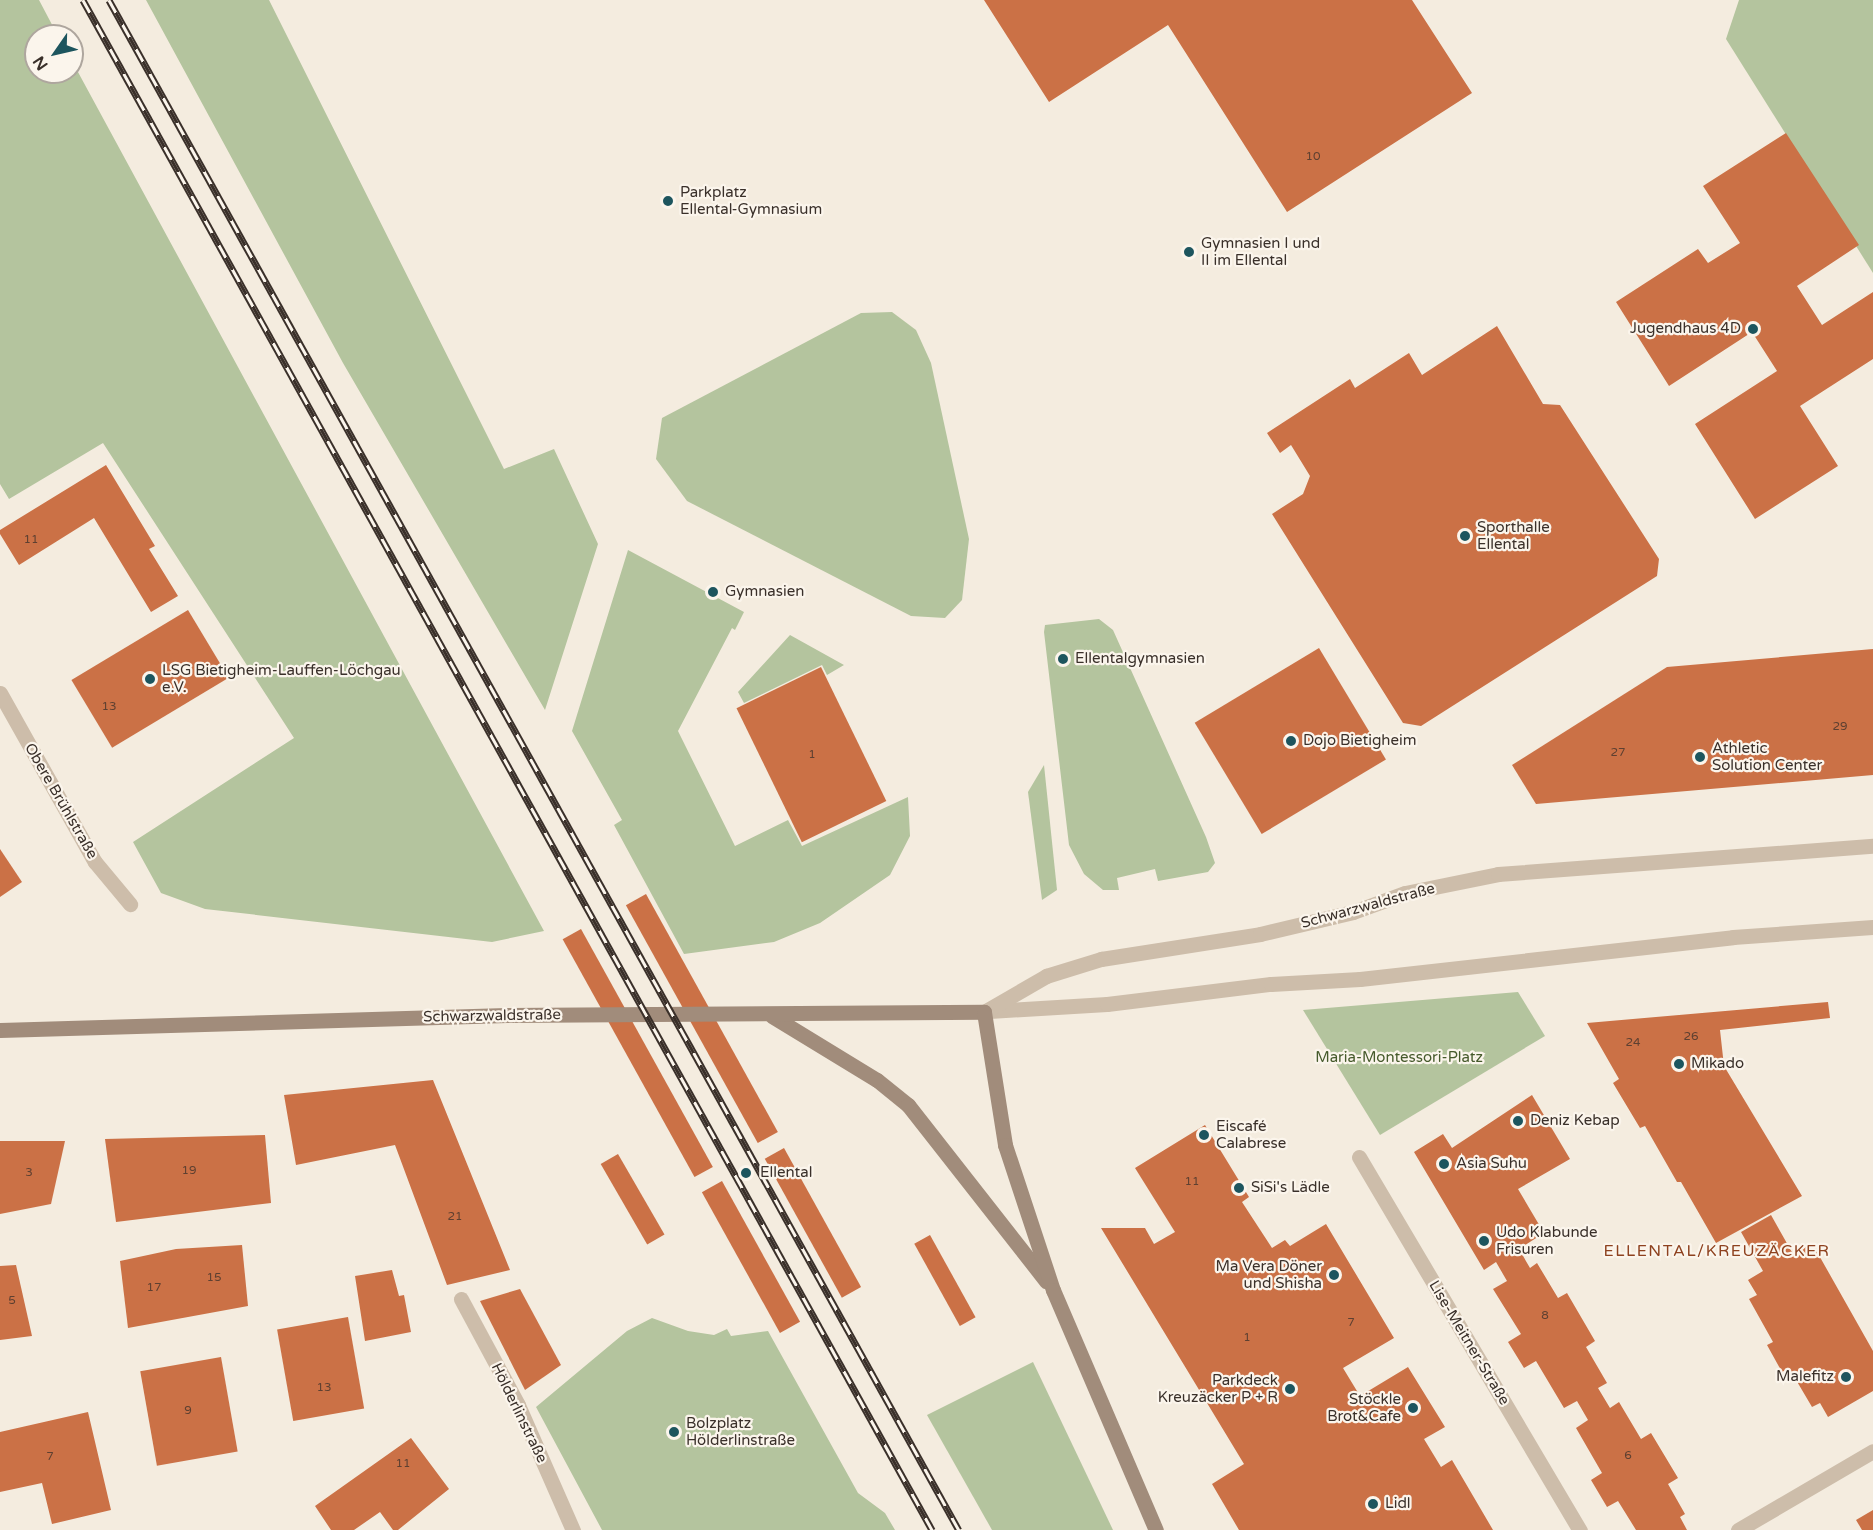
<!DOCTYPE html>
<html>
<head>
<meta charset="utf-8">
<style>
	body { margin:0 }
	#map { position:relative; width:1873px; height:1530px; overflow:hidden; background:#f4ecdf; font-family:"Varela Round",sans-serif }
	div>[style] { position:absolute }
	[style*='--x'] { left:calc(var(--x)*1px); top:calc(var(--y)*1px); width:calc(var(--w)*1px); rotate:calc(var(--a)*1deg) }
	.green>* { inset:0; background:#b4c49e }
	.building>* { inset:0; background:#cb7146; transform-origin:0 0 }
	.street>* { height:15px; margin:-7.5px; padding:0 7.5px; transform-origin:7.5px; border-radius:7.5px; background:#cdbdaa }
	.secondary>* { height:15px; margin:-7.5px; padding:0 7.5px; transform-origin:7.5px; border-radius:7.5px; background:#a18c7b }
	.rail>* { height:7px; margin-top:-3.5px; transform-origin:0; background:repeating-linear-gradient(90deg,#fbf5ec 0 14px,#3a302a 0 28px); box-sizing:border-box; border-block:2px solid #3a302a }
	.dots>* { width:16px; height:16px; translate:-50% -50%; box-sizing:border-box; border:3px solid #fbf5ec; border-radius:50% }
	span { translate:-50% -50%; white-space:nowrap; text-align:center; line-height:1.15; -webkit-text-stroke:4.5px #fbf5ec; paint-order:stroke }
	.number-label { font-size:12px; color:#5e4031 }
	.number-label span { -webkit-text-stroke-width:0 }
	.poi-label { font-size:15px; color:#3a302a }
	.left { translate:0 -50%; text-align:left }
	.right { translate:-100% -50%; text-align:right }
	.street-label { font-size:15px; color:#3a302a }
	.park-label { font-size:15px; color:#465a2c }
	.neighbourhood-label { font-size:16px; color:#8e421f; letter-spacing:1.5px }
	.north { position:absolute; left:24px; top:24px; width:60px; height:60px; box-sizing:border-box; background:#fbf5ec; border:2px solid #aea69e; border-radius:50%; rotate:236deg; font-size:16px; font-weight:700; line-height:24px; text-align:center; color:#3a302a }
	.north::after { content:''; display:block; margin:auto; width:21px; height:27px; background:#1d555e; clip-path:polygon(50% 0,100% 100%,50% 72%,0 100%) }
</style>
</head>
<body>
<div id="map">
	<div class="green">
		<i style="clip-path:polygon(0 0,39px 0,58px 36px,36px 36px,36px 72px,72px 72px,72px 61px,544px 931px,492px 942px,205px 909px,161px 893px,133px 842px,294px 738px,103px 443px,9px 499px,0 484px)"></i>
		<i style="clip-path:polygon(146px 0,269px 0,504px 469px,554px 449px,598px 544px,545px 710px,343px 363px)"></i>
		<i style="clip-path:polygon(1739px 0,1873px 0,1873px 273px,1726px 39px)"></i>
		<i style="clip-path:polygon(892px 312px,916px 330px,931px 363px,969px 539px,962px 600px,945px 618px,911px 616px,687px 501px,656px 459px,662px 418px,861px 313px)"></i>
		<i style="clip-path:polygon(628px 550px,744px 612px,735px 630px,732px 628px,678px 731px,735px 846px,788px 820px,802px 846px,908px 797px,910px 836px,890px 875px,820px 923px,774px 942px,684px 954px,614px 825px,622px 820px,572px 731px)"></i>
		<i style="clip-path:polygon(1099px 619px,1113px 630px,1206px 837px,1215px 863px,1208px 872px,1158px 881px,1155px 869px,1117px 878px,1119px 890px,1103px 890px,1084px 874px,1069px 845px,1044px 632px,1045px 625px)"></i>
		<i style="clip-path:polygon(790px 635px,844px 665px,827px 675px,822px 665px,744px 703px,738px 692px)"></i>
		<i style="clip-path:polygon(1044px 765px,1057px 890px,1042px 900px,1028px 792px)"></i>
		<i style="clip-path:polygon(1518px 992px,1545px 1036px,1380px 1135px,1303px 1010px)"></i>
		<i style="clip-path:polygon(652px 1318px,688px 1331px,714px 1335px,727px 1329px,731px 1336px,768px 1331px,858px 1493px,885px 1513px,895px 1530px,602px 1530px,536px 1407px,627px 1331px)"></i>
		<i style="clip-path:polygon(1033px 1362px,1113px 1530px,992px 1530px,927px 1415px)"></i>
	</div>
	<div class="building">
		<i style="clip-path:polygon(984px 0,1412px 0,1472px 93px,1287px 212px,1168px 25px,1049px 102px)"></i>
		<i style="clip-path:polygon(1786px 133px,1859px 245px,1797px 286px,1822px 325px,1873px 292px,1873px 359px,1800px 406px,1838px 466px,1755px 519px,1695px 424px,1777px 371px,1752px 332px,1669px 386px,1616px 302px,1698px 249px,1708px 263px,1740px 243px,1703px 186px)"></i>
		<i style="clip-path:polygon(1497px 326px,1543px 404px,1560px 405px,1659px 559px,1657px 576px,1421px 726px,1403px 723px,1272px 514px,1303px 494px,1310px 476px,1291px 445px,1280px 453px,1267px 433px,1350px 379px,1355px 388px,1409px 353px,1422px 375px)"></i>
		<i style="clip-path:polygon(106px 465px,155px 546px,149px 549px,178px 596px,151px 612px,94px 518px,19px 565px,0 534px,0 530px)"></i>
		<i style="left:188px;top:610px;width:79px;height:136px;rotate:59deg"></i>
		<i style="left:1319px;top:648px;width:130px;height:145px;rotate:59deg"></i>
		<i style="clip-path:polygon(1873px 649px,1873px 775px,1536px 804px,1512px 765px,1667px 667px)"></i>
		<i style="left:821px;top:667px;width:149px;height:94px;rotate:64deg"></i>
		<i style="clip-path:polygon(0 849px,22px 882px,0 897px)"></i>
		<i style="left:646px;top:894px;width:272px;height:23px;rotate:61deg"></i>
		<i style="left:581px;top:929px;width:272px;height:21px;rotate:61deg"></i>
		<i style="clip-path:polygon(1828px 1002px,1830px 1018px,1720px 1030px,1724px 1066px,1802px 1196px,1716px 1243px,1681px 1182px,1677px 1182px,1645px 1126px,1640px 1128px,1613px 1083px,1619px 1079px,1587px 1023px)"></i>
		<i style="clip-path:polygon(433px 1080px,510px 1270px,447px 1285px,395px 1145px,296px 1165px,284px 1095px)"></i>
		<i style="clip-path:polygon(1532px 1095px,1570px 1159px,1518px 1189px,1544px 1233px,1519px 1249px,1530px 1268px,1537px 1263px,1558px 1298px,1567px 1293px,1595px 1341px,1586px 1347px,1607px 1383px,1598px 1388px,1610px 1408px,1619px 1402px,1641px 1439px,1651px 1433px,1678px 1478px,1668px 1484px,1685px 1514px,1680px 1517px,1687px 1530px,1636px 1530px,1618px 1501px,1607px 1507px,1591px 1480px,1602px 1473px,1576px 1428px,1588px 1420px,1577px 1401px,1564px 1408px,1536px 1361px,1524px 1368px,1508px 1342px,1521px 1334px,1493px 1289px,1507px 1281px,1496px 1262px,1484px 1270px,1414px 1152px,1443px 1134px,1452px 1148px)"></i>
		<i style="clip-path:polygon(1205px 1125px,1249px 1197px,1242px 1202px,1272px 1248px,1285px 1240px,1290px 1246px,1326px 1224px,1394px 1338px,1343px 1368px,1360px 1396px,1408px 1367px,1445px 1427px,1424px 1439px,1441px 1467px,1452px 1460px,1493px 1530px,1239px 1530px,1212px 1484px,1244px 1464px,1101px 1228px,1145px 1228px,1154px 1244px,1175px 1232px,1135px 1168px)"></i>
		<i style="clip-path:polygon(265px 1135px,271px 1203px,116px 1222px,105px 1139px)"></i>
		<i style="clip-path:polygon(0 1141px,65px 1141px,51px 1204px,0 1214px)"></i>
		<i style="left:784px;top:1148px;width:159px;height:22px;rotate:61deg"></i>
		<i style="left:618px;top:1154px;width:93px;height:20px;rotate:60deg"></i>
		<i style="left:722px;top:1181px;width:161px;height:23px;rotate:61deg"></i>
		<i style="clip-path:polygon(1771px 1215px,1793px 1254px,1812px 1243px,1873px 1351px,1873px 1391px,1828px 1417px,1820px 1403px,1812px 1407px,1789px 1368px,1782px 1372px,1767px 1345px,1773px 1342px,1749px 1299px,1757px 1295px,1748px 1280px,1763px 1271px,1741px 1232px)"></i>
		<i style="left:930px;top:1235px;width:94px;height:18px;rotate:61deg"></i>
		<i style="clip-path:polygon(242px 1245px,248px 1306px,128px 1328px,120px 1261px,176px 1249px)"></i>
		<i style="clip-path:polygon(16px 1265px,32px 1336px,0 1340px,0 1266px)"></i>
		<i style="clip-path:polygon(392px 1270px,399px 1296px,404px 1295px,411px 1332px,365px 1341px,355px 1276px)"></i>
		<i style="clip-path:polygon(520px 1289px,561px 1365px,525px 1390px,480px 1301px)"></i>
		<i style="left:348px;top:1317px;width:93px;height:72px;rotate:80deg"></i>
		<i style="left:221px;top:1357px;width:96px;height:82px;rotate:80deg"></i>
		<i style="clip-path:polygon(88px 1412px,111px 1510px,52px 1524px,42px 1483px,0 1492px,0 1432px)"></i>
		<i style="clip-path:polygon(411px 1438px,449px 1489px,398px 1530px,393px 1530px,380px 1512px,354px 1530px,331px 1530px,315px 1506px)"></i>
		<i style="clip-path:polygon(1873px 1510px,1873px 1530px,1862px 1530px,1856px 1520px)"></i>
	</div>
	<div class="street">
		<i style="--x:0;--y:693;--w:194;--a:60.7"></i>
		<i style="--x:95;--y:862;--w:55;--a:50.2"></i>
		<i style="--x:989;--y:1011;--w:118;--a:-3.4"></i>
		<i style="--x:1107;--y:1004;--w:165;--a:-7"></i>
		<i style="--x:1271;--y:984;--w:89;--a:-3.2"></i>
		<i style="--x:1360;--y:979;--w:375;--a:-6.4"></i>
		<i style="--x:1733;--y:937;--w:140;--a:-4.1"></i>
		<i style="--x:984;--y:1012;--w:72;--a:-30.1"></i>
		<i style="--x:1046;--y:976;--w:58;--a:-17.2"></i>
		<i style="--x:1101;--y:959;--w:161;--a:-8.9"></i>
		<i style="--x:1260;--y:934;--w:96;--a:-13.3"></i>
		<i style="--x:1353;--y:912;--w:55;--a:-20.1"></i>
		<i style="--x:1405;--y:893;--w:95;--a:-11.5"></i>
		<i style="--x:1498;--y:874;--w:376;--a:-4.3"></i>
		<i style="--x:1359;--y:1157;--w:434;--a:59.4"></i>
		<i style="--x:461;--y:1299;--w:120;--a:61.7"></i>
		<i style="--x:518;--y:1405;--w:137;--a:66.3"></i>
		<i style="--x:1738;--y:1530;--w:156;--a:-30.3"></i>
	</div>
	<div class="secondary">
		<i style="--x:772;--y:1016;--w:123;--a:31.4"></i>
		<i style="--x:877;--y:1080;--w:40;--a:39"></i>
		<i style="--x:908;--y:1105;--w:224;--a:51.9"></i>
		<i style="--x:0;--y:1030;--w:507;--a:-1.69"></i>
		<i style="--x:507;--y:1015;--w:477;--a:-0.4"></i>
		<i style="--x:984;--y:1012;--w:135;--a:81"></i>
		<i style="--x:1005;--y:1145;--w:153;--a:71.7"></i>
		<i style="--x:1053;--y:1290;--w:261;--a:66.8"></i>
	</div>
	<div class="rail">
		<i style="--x:83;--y:0;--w:1750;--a:60.97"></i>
		<i style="--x:109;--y:0;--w:1750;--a:60.95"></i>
	</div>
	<div class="dots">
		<i style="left:668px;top:201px;background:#1d555e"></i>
		<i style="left:1189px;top:252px;background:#1d555e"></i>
		<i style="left:1753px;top:329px;background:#1d555e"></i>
		<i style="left:1465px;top:536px;background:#1d555e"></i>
		<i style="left:713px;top:592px;background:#1d555e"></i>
		<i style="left:1063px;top:659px;background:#1d555e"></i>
		<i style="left:150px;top:679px;background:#1d555e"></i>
		<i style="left:1291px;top:741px;background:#1d555e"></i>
		<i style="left:1700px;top:757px;background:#1d555e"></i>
		<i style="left:1679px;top:1064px;background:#1d555e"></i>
		<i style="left:1518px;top:1121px;background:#1d555e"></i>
		<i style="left:1204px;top:1135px;background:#1d555e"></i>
		<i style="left:1444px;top:1164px;background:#1d555e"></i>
		<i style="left:746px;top:1173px;background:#1d555e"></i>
		<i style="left:1239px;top:1188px;background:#1d555e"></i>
		<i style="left:1484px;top:1241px;background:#1d555e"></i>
		<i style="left:1334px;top:1275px;background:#1d555e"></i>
		<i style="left:1846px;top:1377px;background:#1d555e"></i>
		<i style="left:1290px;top:1389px;background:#1d555e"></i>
		<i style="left:1413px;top:1408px;background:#1d555e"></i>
		<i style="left:674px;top:1432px;background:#1d555e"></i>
		<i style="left:1373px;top:1504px;background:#1d555e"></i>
	</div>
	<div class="number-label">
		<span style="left:1313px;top:157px">10</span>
		<span style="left:31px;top:540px">11</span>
		<span style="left:109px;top:707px">13</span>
		<span style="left:1840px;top:727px">29</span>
		<span style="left:1618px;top:753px">27</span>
		<span style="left:812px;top:755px">1</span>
		<span style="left:1691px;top:1037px">26</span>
		<span style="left:1633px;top:1043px">24</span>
		<span style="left:189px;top:1171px">19</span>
		<span style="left:29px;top:1173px">3</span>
		<span style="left:1192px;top:1182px">11</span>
		<span style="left:455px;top:1217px">21</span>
		<span style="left:214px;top:1278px">15</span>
		<span style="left:154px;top:1288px">17</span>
		<span style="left:12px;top:1301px">5</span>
		<span style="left:1545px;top:1316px">8</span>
		<span style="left:1351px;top:1323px">7</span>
		<span style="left:1247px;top:1338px">1</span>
		<span style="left:324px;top:1388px">13</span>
		<span style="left:188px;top:1411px">9</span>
		<span style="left:1628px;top:1456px">6</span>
		<span style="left:50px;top:1457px">7</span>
		<span style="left:403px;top:1464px">11</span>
	</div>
	<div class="poi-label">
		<span class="left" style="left:680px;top:201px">Parkplatz<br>Ellental-Gymnasium</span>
		<span class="left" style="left:1201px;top:252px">Gymnasien I und<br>II im Ellental</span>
		<span class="right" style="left:1741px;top:329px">Jugendhaus 4D</span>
		<span class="left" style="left:1477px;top:536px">Sporthalle<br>Ellental</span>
		<span class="left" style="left:725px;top:592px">Gymnasien</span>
		<span class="left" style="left:1075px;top:659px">Ellentalgymnasien</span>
		<span class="left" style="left:162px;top:679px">LSG Bietigheim-Lauffen-Löchgau<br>e.V.</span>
		<span class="left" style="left:1303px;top:741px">Dojo Bietigheim</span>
		<span class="left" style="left:1712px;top:757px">Athletic<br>Solution Center</span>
		<span class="left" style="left:1691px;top:1064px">Mikado</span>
		<span class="left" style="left:1530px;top:1121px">Deniz Kebap</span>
		<span class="left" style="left:1216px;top:1135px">Eiscafé<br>Calabrese</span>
		<span class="left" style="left:1456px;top:1164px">Asia Suhu</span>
		<span class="left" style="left:760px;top:1173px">Ellental</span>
		<span class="left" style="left:1251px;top:1188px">SiSi's Lädle</span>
		<span class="left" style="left:1496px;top:1241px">Udo Klabunde<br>Frisuren</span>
		<span class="right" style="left:1322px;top:1275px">Ma Vera Döner<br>und Shisha</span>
		<span class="right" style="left:1834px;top:1377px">Malefitz</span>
		<span class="right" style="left:1278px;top:1389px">Parkdeck<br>Kreuzäcker P + R</span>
		<span class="right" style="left:1401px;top:1408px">Stöckle<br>Brot&amp;Cafe</span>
		<span class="left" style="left:686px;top:1432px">Bolzplatz<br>Hölderlinstraße</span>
		<span class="left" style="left:1385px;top:1504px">Lidl</span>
	</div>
	<div class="street-label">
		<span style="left:61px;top:801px;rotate:60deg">Obere Brühlstraße</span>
		<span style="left:1368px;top:906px;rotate:-15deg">Schwarzwaldstraße</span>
		<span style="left:492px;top:1016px;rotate:-1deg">Schwarzwaldstraße</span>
		<span style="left:1469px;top:1343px;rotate:59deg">Lise-Meitner-Straße</span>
		<span style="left:519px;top:1413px;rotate:64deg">Hölderlinstraße</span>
	</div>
	<div class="park-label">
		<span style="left:1399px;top:1058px">Maria-Montessori-Platz</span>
	</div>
	<div class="neighbourhood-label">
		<span style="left:1717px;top:1251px">ELLENTAL/KREUZÄCKER</span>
	</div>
	<div class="north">N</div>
</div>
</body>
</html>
